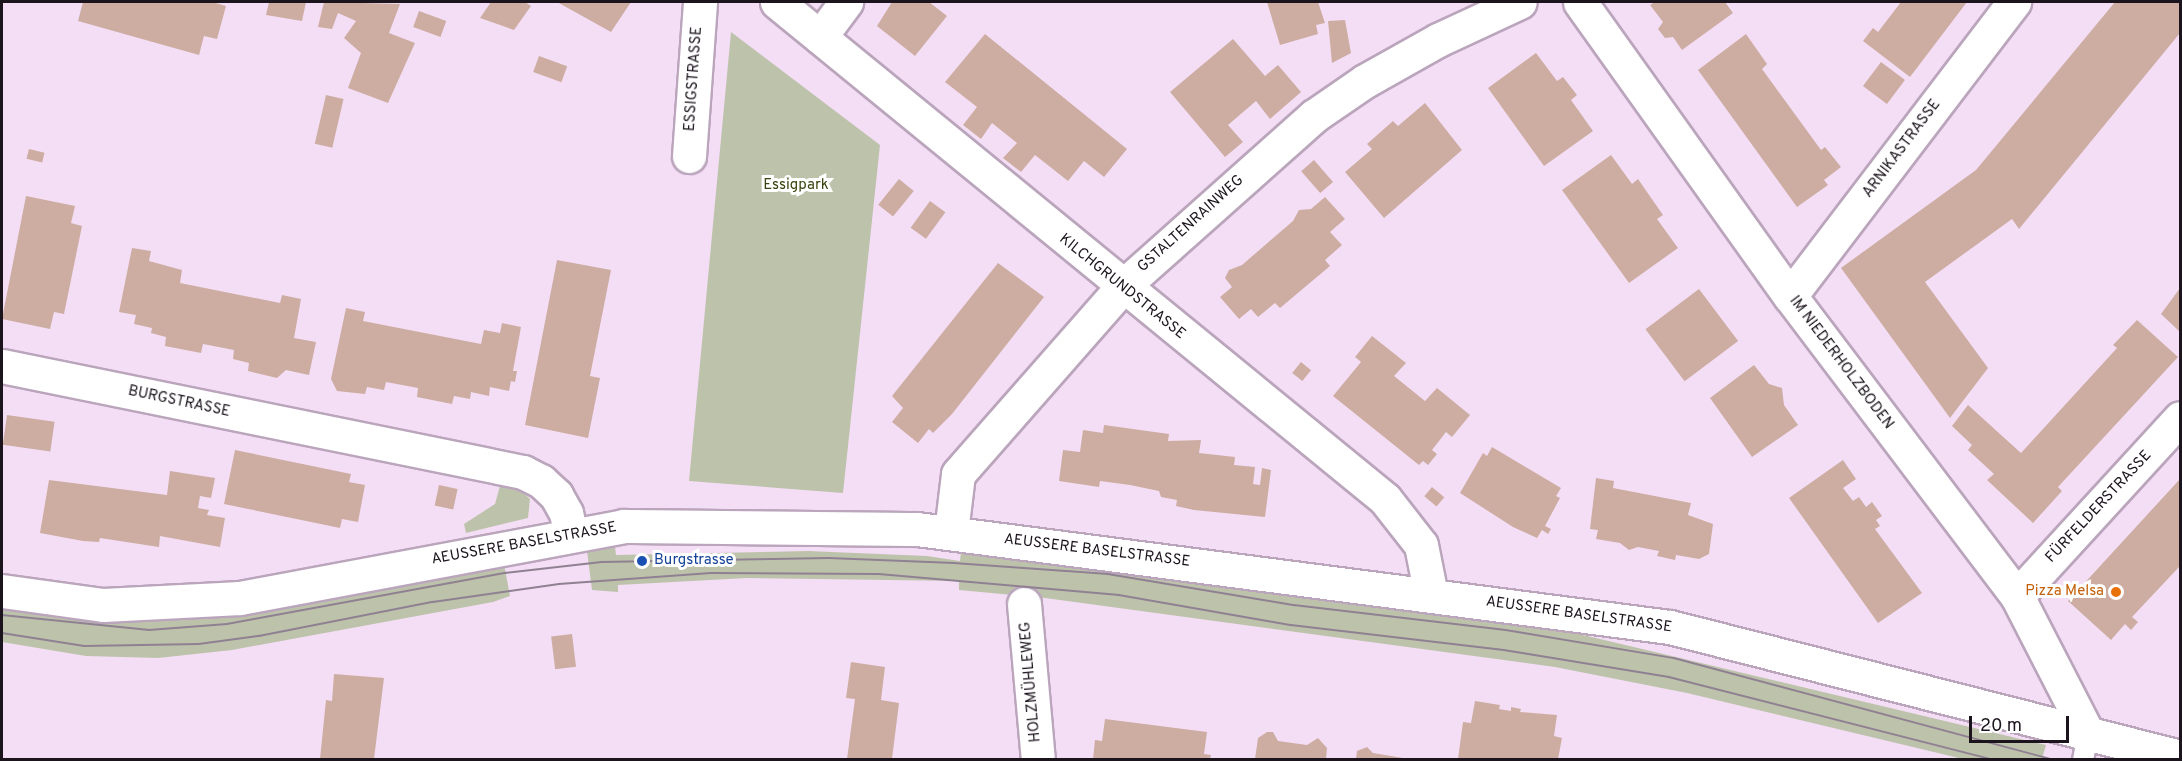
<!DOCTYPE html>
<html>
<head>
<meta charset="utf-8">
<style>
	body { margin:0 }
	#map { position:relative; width:2182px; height:761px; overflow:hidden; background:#f4def6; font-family:Overpass,sans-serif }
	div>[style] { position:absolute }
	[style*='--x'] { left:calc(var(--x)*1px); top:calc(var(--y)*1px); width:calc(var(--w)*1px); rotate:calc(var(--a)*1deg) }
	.green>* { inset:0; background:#bdc3ab }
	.building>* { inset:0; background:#cdada2; transform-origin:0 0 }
	.roads { filter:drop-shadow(2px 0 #baa5bc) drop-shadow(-2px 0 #baa5bc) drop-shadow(0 2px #baa5bc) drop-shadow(0 -2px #baa5bc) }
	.lane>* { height:20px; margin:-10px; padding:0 10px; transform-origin:10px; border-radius:10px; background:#fff }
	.street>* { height:33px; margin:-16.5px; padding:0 16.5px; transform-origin:16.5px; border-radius:16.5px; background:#fff }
	.secondary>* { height:33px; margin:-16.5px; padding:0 16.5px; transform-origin:16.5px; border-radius:16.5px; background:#fff }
	.tram>* { height:1.5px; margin:-0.75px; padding:0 0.75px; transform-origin:0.75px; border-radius:0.75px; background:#908192 }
	.dots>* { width:16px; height:16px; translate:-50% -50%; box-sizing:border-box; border:3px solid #fff; border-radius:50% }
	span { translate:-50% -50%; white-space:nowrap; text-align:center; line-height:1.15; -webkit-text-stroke:6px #fff; paint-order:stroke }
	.street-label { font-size:15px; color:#1c141d }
	.park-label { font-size:15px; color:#39430d }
	.transit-label { font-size:15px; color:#164399 }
	.left { translate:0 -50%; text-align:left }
	.food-label { font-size:15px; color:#c56008 }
	.right { translate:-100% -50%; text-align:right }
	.frame { position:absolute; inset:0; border:3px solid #1c141d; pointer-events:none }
	.scale { position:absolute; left:1969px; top:716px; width:100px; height:27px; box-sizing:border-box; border:3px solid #1c141d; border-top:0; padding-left:8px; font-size:18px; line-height:21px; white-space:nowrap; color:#1c141d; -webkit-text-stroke:4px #fff; paint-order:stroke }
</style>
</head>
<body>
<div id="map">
	<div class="green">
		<i style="clip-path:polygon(731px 32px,880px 145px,843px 493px,689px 481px)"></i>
		<i style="clip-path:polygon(501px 482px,521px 491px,530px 499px,528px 518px,466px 533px,464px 524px,495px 504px)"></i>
		<i style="clip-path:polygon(615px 547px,616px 555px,808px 551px,927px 556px,960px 561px,961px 551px,1293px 594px,1579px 634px,2046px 745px,2042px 759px,1963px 759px,1687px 693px,1555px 667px,1045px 598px,959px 590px,959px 581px,747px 578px,618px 585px,618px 592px,592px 590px,587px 551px)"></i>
		<i style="clip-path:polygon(504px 564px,510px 596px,493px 602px,232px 650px,158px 658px,86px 656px,2px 642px,2px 607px,270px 609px)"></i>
	</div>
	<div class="building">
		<i style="clip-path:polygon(83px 2px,212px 2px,226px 6px,217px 39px,204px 36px,199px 55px,78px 21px)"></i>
		<i style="clip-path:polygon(269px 2px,306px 2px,302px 21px,266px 15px)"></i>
		<i style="clip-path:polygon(324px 2px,400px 4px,389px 33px,415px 43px,388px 103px,348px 88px,361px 53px,344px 38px,356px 21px,338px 13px,332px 29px,318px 27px)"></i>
		<i style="clip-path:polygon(491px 2px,525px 2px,531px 6px,514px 30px,480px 18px)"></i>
		<i style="clip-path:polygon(557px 2px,631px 2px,611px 32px)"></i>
		<i style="clip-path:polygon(892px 2px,929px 2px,947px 16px,915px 56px,877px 26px)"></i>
		<i style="clip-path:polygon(1267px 2px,1318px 2px,1325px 23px,1316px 25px,1318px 34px,1280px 45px)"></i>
		<i style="clip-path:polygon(1655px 2px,1725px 2px,1733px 13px,1682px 50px,1673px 37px,1665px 38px,1658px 29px,1663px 22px,1650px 5px)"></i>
		<i style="clip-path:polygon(1901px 2px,1967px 2px,1910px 77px,1863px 41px,1873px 28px,1878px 32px)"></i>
		<i style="clip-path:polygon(2115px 2px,2180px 2px,2180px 33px,2019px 229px,2012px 219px,1925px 282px,1988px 368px,1950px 418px,1841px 268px,1976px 170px)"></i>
		<i style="left:419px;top:11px;width:29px;height:17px;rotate:20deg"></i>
		<i style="clip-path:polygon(1345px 20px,1351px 53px,1332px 63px,1328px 21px)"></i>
		<i style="clip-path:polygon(985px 34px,1127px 149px,1104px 177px,1084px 161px,1068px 181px,1035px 155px,1021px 172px,1003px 158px,1017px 143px,992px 123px,981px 139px,963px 125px,977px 107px,945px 82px)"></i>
		<i style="clip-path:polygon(1746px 34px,1767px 64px,1762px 69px,1821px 150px,1825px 147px,1841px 167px,1824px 180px,1828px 185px,1797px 207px,1698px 70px)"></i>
		<i style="clip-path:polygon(1233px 39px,1265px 76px,1278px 65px,1301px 92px,1270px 119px,1256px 101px,1228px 125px,1243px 142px,1225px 157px,1170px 92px)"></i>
		<i style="clip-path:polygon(1536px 53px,1557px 81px,1563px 77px,1577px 95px,1571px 100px,1593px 131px,1544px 166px,1488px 88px)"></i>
		<i style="left:539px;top:56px;width:30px;height:17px;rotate:20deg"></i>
		<i style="left:1881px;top:62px;width:30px;height:30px;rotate:37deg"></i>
		<i style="left:326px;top:95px;width:18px;height:50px;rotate:13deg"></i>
		<i style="clip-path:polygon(1425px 103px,1462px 150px,1384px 218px,1345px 172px,1372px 149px,1367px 144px,1393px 121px,1398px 126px)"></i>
		<i style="left:29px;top:149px;width:16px;height:10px;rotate:14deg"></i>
		<i style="clip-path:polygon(1611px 155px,1632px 184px,1638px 179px,1663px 215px,1657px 219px,1678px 248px,1629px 283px,1562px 190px)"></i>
		<i style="left:1314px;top:160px;width:29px;height:17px;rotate:49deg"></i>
		<i style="left:899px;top:179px;width:19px;height:33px;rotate:39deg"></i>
		<i style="clip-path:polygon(26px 196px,75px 206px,71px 223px,82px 226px,64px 314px,54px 312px,50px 329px,2px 319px)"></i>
		<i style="clip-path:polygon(1325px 197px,1345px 219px,1330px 232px,1342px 245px,1325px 260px,1330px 266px,1280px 308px,1275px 303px,1258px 317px,1251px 309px,1239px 319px,1220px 297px,1232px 287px,1225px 278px,1229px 270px,1242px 265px,1293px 221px,1299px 210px,1311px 209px)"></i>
		<i style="left:930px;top:201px;width:19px;height:33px;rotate:36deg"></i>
		<i style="clip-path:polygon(132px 248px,151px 251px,149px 261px,182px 270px,180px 283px,280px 303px,282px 295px,301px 299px,294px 338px,316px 342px,309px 375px,286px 370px,277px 378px,248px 371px,249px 363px,233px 359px,234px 350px,203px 344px,201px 353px,165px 346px,166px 337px,151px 333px,152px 328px,134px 324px,136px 315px,119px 312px)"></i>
		<i style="clip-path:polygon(557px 260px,611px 270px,590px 376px,600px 378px,588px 438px,525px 425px)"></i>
		<i style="clip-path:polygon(998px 263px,1044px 297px,952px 414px,933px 433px,929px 429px,918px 443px,892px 422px,903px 408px,892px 396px)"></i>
		<i style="clip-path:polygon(2180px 288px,2180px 332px,2161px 314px)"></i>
		<i style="left:1699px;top:289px;width:65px;height:67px;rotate:53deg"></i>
		<i style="clip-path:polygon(346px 308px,365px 312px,363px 321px,481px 344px,484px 330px,500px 333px,502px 323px,521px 327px,513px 371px,517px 371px,515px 382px,511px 381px,509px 391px,490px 387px,489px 396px,471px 392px,470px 399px,454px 396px,452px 404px,417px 397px,418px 388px,386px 382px,384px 390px,367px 387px,365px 394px,337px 391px,331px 379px)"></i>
		<i style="clip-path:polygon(2137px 320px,2178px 357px,2058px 487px,2062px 491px,2033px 523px,1987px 480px,1994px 474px,1968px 450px,1972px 445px,1952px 426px,1968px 405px,2021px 453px,2117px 348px,2113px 345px)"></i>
		<i style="clip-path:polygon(1372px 336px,1406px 363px,1394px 376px,1425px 401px,1437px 388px,1470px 415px,1452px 437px,1446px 432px,1432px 450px,1437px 454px,1428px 465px,1423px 461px,1419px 465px,1333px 396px,1361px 362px,1355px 357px)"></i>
		<i style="left:1301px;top:362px;width:13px;height:14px;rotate:39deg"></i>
		<i style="clip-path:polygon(1754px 365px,1769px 384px,1782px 388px,1784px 405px,1798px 425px,1752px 457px,1710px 398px)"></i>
		<i style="left:7px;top:415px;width:48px;height:30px;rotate:8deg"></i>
		<i style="clip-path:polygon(1104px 425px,1169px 434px,1168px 441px,1201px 440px,1199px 453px,1235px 457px,1234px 465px,1255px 467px,1253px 484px,1260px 485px,1262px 468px,1271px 470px,1265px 517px,1194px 510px,1176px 506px,1177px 500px,1161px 497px,1159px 491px,1130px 485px,1100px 481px,1099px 487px,1059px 481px,1063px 450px,1080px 452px,1083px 430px,1103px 433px)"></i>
		<i style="clip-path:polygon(1492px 447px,1561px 488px,1556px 496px,1560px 498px,1545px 526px,1551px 529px,1548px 534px,1542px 530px,1537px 538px,1513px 527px,1460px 493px,1483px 453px,1487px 456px)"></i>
		<i style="clip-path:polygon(235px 450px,351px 474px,349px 482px,365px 485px,358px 522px,342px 519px,340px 528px,224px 504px)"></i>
		<i style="clip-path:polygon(1843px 460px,1856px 479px,1843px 488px,1853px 501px,1859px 497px,1866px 507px,1872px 502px,1882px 516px,1876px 520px,1880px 526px,1875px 529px,1922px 593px,1878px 623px,1789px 498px)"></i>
		<i style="clip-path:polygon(170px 471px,215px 478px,211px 498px,200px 496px,198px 508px,209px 510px,207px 515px,225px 518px,220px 547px,160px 536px,159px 547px,100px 538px,99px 542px,83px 541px,40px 533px,49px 480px,167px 495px)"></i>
		<i style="clip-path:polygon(1596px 478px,1614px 481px,1613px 488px,1691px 503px,1688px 515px,1713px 524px,1709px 554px,1699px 559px,1676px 555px,1675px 560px,1657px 556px,1659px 551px,1638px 547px,1629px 550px,1620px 543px,1596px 539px,1598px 530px,1590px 529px)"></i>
		<i style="clip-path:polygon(2180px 479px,2180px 566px,2132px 617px,2138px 622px,2131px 630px,2125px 624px,2111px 640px,2068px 601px)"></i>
		<i style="left:439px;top:485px;width:19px;height:21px;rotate:12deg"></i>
		<i style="left:1432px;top:487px;width:16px;height:12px;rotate:40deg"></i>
		<i style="left:572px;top:634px;width:33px;height:21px;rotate:83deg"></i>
		<i style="clip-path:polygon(851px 662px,885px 667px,881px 700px,899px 703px,892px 759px,847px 759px,855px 699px,846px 698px)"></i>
		<i style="clip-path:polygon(334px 674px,384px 678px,374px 759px,320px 759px,326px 700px,332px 701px)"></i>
		<i style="clip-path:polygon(1475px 701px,1500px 705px,1499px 709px,1511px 711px,1511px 707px,1521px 709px,1520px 712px,1557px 715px,1554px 736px,1562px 738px,1558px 759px,1458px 759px,1463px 722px,1471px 723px)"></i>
		<i style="clip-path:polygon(1105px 719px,1207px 732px,1204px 754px,1211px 755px,1210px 759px,1093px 759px,1095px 740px,1102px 741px)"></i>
		<i style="clip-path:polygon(1267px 732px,1273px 732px,1278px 741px,1307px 745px,1318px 738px,1327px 748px,1326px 759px,1255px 759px,1258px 738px)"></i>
		<i style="clip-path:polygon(1367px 747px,1373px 753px,1409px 759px,1356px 759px,1357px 751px)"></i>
	</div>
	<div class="roads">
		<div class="lane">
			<i style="--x:2083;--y:760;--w:26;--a:-79"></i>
		</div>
		<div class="street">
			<i style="--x:777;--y:2;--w:785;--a:39.26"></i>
			<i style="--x:1385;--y:499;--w:58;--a:52"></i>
			<i style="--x:1421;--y:545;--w:51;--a:78.7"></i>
			<i style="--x:1580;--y:2;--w:361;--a:54.5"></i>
			<i style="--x:1790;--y:296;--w:376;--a:52.9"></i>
			<i style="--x:2017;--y:596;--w:155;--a:62.8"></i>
			<i style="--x:820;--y:37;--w:44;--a:-53.4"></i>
			<i style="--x:689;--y:156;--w:154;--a:-85.9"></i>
			<i style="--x:1790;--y:296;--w:370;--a:-52.7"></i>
			<i style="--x:2;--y:366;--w:532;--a:11.5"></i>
			<i style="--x:523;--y:472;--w:20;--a:27"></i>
			<i style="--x:541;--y:481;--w:21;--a:43"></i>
			<i style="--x:556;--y:495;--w:21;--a:61"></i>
			<i style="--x:566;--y:513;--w:22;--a:77"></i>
			<i style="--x:951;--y:532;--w:58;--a:-83.1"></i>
			<i style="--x:958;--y:474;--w:249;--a:-48.7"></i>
			<i style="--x:1122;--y:287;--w:257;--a:-41.7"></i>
			<i style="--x:1314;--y:116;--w:62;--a:-34.5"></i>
			<i style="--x:1365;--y:81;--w:84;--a:-29.3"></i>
			<i style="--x:1438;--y:40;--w:90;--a:-24.9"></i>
			<i style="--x:2017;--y:596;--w:241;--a:-47.5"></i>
			<i style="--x:1024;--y:604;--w:157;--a:84.9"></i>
		</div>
		<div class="secondary">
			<i style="--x:2;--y:591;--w:102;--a:7.9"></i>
			<i style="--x:103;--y:605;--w:137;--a:-2.9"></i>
			<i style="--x:240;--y:598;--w:390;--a:-10.6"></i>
			<i style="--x:623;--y:526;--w:294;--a:0.6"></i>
			<i style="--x:917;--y:529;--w:759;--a:7.42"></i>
			<i style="--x:1670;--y:627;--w:526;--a:14.3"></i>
		</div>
	</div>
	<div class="tram">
		<i style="--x:2;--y:615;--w:148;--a:5.8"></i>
		<i style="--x:149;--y:630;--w:78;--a:-4.4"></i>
		<i style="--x:227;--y:624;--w:283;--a:-10.4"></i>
		<i style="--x:505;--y:573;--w:97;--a:-6.5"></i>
		<i style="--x:601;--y:562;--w:228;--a:-1"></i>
		<i style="--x:829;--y:558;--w:125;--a:2.3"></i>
		<i style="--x:954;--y:563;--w:154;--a:4.1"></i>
		<i style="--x:1108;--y:574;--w:189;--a:9.5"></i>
		<i style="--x:1294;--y:605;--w:213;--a:6.7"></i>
		<i style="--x:1506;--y:630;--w:170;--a:9.5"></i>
		<i style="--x:1674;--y:658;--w:395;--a:15"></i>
		<i style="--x:2;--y:633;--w:83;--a:9"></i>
		<i style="--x:84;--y:646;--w:115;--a:-1"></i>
		<i style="--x:199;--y:644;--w:61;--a:-7.6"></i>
		<i style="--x:259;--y:636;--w:177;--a:-11.1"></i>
		<i style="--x:433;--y:602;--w:127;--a:-8.1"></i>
		<i style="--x:559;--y:584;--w:152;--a:-4.1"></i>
		<i style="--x:711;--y:573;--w:168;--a:0.3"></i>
		<i style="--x:879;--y:574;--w:241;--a:5"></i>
		<i style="--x:1119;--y:595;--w:175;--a:9.9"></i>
		<i style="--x:1291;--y:625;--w:214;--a:6.7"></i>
		<i style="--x:1504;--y:650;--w:167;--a:9.3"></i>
		<i style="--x:1669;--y:677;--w:335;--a:14.3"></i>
	</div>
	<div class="dots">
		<i style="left:642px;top:561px;background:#1a4fb4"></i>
		<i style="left:2116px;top:592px;background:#e8710a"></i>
	</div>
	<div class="street-label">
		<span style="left:694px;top:79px;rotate:-86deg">ESSIGSTRASSE</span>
		<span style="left:1902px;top:149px;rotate:-53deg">ARNIKASTRASSE</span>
		<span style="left:1191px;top:224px;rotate:-42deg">GSTALTENRAINWEG</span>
		<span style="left:1122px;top:287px;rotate:39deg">KILCHGRUNDSTRASSE</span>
		<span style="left:1841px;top:363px;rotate:53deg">IM NIEDERHOLZBODEN</span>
		<span style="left:179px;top:402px;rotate:12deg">BURGSTRASSE</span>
		<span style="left:2099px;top:507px;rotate:-47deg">FÜRFELDERSTRASSE</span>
		<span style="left:524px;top:544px;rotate:-10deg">AEUSSERE BASELSTRASSE</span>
		<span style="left:1097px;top:551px;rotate:7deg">AEUSSERE BASELSTRASSE</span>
		<span style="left:1579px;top:615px;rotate:8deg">AEUSSERE BASELSTRASSE</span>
		<span style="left:1031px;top:682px;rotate:-95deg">HOLZMÜHLEWEG</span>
	</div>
	<div class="park-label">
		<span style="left:796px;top:186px">Essigpark</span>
	</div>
	<div class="transit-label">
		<span class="left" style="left:654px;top:561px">Burgstrasse</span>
	</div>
	<div class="food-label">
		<span class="right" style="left:2104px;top:592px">Pizza Melsa</span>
	</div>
	<div class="frame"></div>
	<div class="scale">20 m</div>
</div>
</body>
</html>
